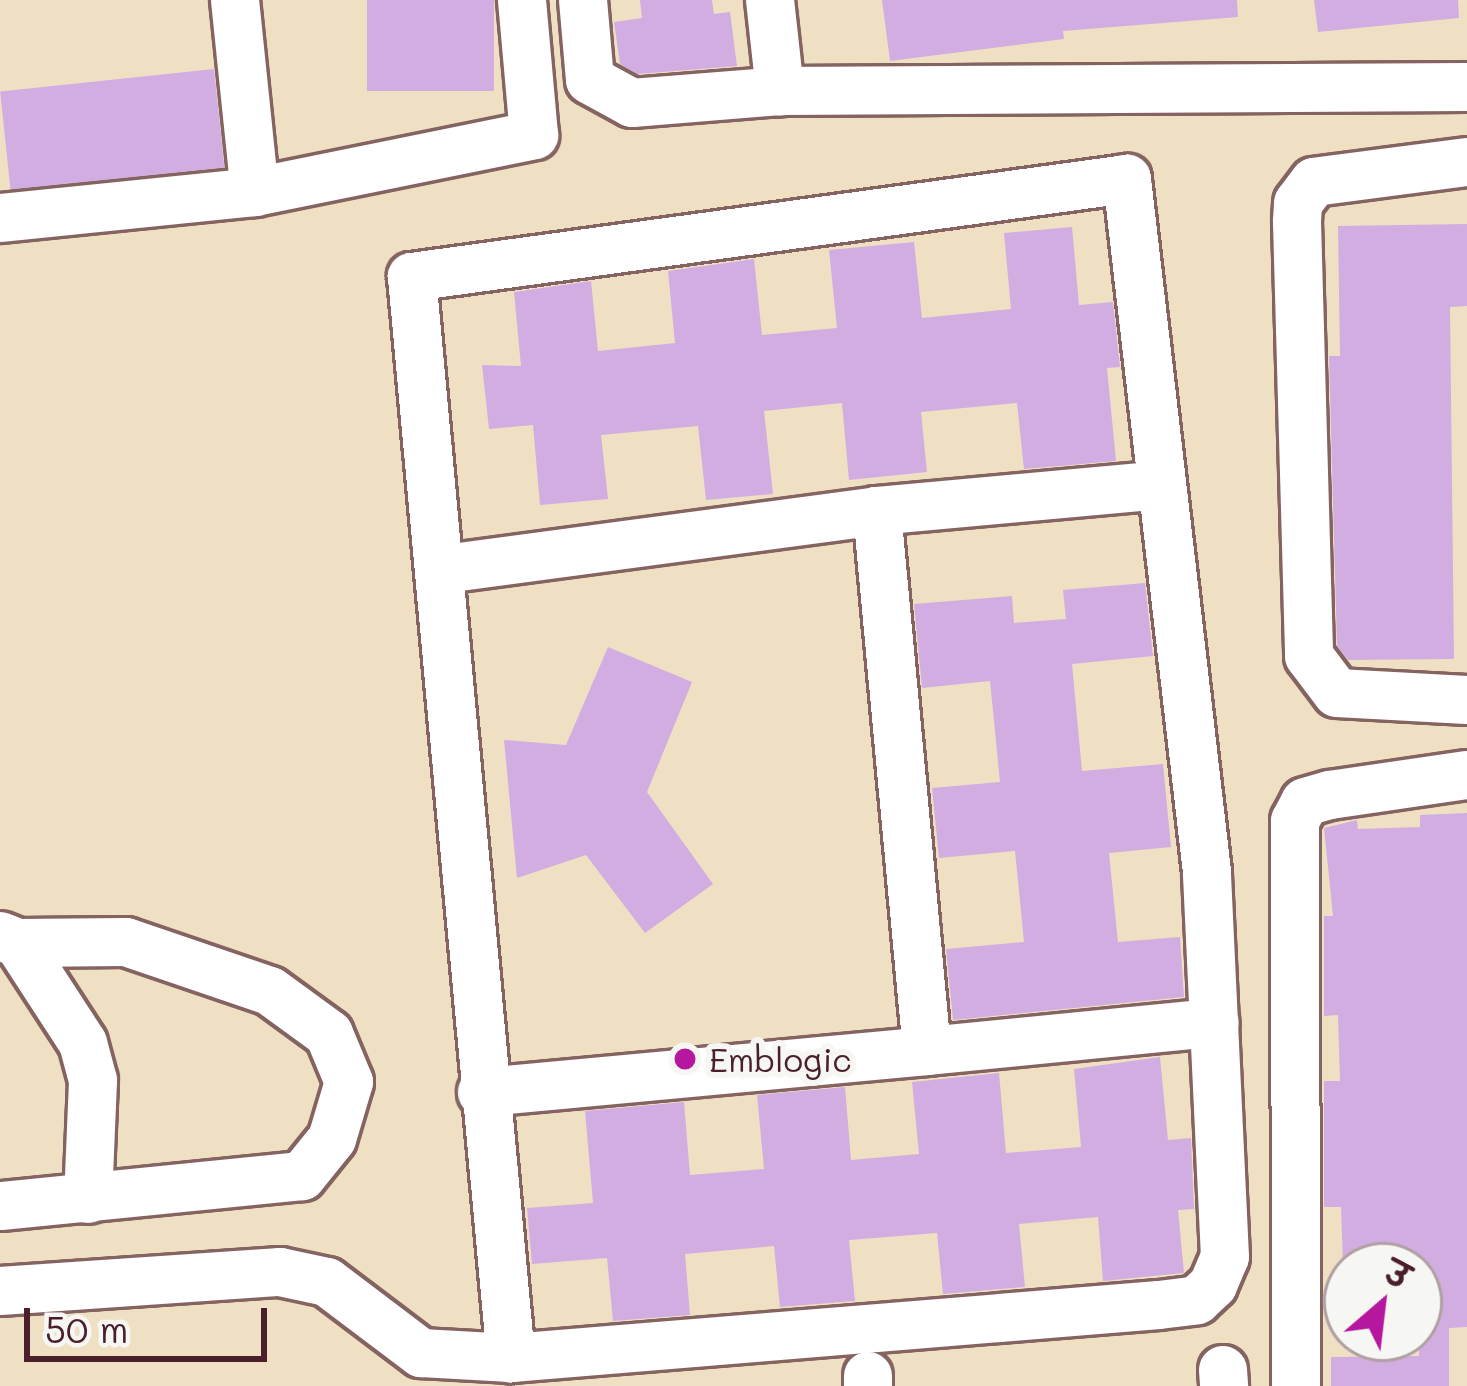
<!DOCTYPE html>
<html>
<head>
<meta charset="utf-8">
<style>
	body { margin:0 }
	#map { position:relative; width:1467px; height:1386px; overflow:hidden; background:#efe0c3; font-family:Mali,"Playpen Sans Deva",sans-serif }
	div>[style] { position:absolute }
	[style*='--x'] { left:calc(var(--x)*1px); top:calc(var(--y)*1px); width:calc(var(--w)*1px); rotate:calc(var(--a)*1deg) }
	.building>* { inset:0; background:#d1ade2; transform-origin:0 0 }
	.roads { filter:drop-shadow(3px 0 #846360) drop-shadow(-3px 0 #846360) drop-shadow(0 3px #846360) drop-shadow(0 -3px #846360) }
	.minor>* { height:48px; margin:-24px; padding:0 24px; transform-origin:24px; border-radius:24px; background:#fff }
	.dots>* { width:33px; height:33px; translate:-50% -50%; box-sizing:border-box; border:6px solid #f6f6f2; border-radius:50% }
	span { translate:-50% -50%; white-space:nowrap; text-align:center; line-height:1.15; -webkit-text-stroke:12px #f6f6f2; paint-order:stroke }
	.poi-label { font-size:33px; color:#4a1f2b }
	.left { translate:0 -50%; text-align:left }
	.north { position:absolute; left:1323px; top:1242px; width:120px; height:120px; box-sizing:border-box; background:#f6f6f2; border:3px solid #b1a0a2; border-radius:50%; rotate:28deg; font-size:33px; font-weight:700; line-height:48px; text-align:center; color:#4a1f2b }
	.north::after { content:''; display:block; margin:auto; width:42px; height:54px; background:#b5179e; clip-path:polygon(50% 0,100% 100%,50% 72%,0 100%) }
	.scale { position:absolute; left:24px; top:1308px; width:243px; height:54px; box-sizing:border-box; border:6px solid #4a1f2b; border-top:0; padding-left:15px; font-size:36px; line-height:42px; white-space:nowrap; color:#4a1f2b; -webkit-text-stroke:9px #f6f6f2; paint-order:stroke }
</style>
</head>
<body>
<div id="map">
	<div class="building">
		<i style="left:367px;top:0;width:127px;height:91px"></i>
		<i style="clip-path:polygon(640px 0,712px 0,714px 14px,730px 12px,737px 66px,638px 74px,620px 64px,614px 22px,642px 18px)"></i>
		<i style="clip-path:polygon(882px 0,1237px 0,1238px 17px,1063px 31px,1064px 39px,890px 61px)"></i>
		<i style="clip-path:polygon(1314px 0,1458px 0,1459px 18px,1318px 32px)"></i>
		<i style="left:214px;top:69px;width:99px;height:215px;rotate:84deg"></i>
		<i style="clip-path:polygon(1467px 224px,1467px 306px,1450px 307px,1454px 659px,1348px 660px,1337px 646px,1329px 356px,1340px 356px,1338px 226px)"></i>
		<i style="clip-path:polygon(1072px 227px,1079px 305px,1113px 302px,1120px 367px,1107px 368px,1116px 461px,1024px 469px,1017px 403px,921px 412px,927px 472px,849px 480px,842px 403px,764px 411px,773px 494px,706px 500px,698px 426px,601px 435px,608px 499px,540px 505px,533px 425px,489px 429px,482px 365px,521px 366px,514px 292px,591px 281px,598px 351px,675px 343px,668px 271px,754px 259px,762px 335px,837px 328px,829px 250px,914px 242px,922px 318px,1011px 309px,1004px 233px)"></i>
		<i style="clip-path:polygon(1145px 583px,1153px 656px,1072px 664px,1082px 771px,1163px 764px,1171px 847px,1109px 853px,1118px 942px,1180px 937px,1184px 997px,953px 1020px,946px 949px,1024px 942px,1015px 851px,939px 858px,932px 788px,1000px 782px,990px 681px,922px 688px,914px 604px,1012px 596px,1014px 623px,1066px 619px,1063px 590px)"></i>
		<i style="clip-path:polygon(608px 647px,692px 682px,647px 792px,713px 884px,645px 933px,586px 855px,517px 878px,504px 740px,566px 745px)"></i>
		<i style="clip-path:polygon(1467px 813px,1467px 1327px,1449px 1328px,1449px 1386px,1331px 1386px,1331px 1357px,1419px 1356px,1419px 1266px,1343px 1266px,1341px 1207px,1324px 1207px,1324px 1081px,1340px 1081px,1338px 1015px,1324px 1016px,1324px 916px,1333px 916px,1324px 828px,1357px 820px,1358px 829px,1420px 827px,1420px 815px)"></i>
		<i style="clip-path:polygon(1160px 1057px,1168px 1140px,1191px 1138px,1194px 1209px,1178px 1210px,1184px 1273px,1103px 1281px,1098px 1217px,1019px 1224px,1025px 1287px,943px 1294px,937px 1233px,849px 1240px,855px 1301px,780px 1307px,774px 1246px,685px 1254px,690px 1315px,613px 1321px,607px 1258px,532px 1264px,527px 1208px,593px 1203px,585px 1111px,684px 1102px,690px 1175px,764px 1169px,757px 1095px,845px 1087px,851px 1160px,919px 1154px,912px 1082px,999px 1073px,1006px 1153px,1081px 1147px,1074px 1069px)"></i>
	</div>
	<div class="roads">
		<div class="minor">
			<i style="--x:235;--y:0;--w:193;--a:84.1"></i>
			<i style="--x:583;--y:0;--w:80;--a:85"></i>
			<i style="--x:590;--y:80;--w:48;--a:28.7"></i>
			<i style="--x:632;--y:103;--w:148;--a:-4.6"></i>
			<i style="--x:780;--y:91;--w:687;--a:-0.33"></i>
			<i style="--x:770;--y:0;--w:92;--a:83.7"></i>
			<i style="--x:1467;--y:162;--w:154;--a:172.6"></i>
			<i style="--x:1314;--y:182;--w:26;--a:127"></i>
			<i style="--x:1298;--y:203;--w:19;--a:93"></i>
			<i style="--x:1297;--y:222;--w:434;--a:88.4"></i>
			<i style="--x:1309;--y:656;--w:46;--a:52.9"></i>
			<i style="--x:1337;--y:693;--w:130;--a:3.1"></i>
			<i style="--x:0;--y:218;--w:256;--a:-5.8"></i>
			<i style="--x:255;--y:192;--w:285;--a:-11.5"></i>
			<i style="--x:534;--y:135;--w:136;--a:-95.1"></i>
			<i style="--x:877;--y:511;--w:286;--a:-5.2"></i>
			<i style="--x:444;--y:569;--w:437;--a:-7.6"></i>
			<i style="--x:877;--y:511;--w:542;--a:84.71"></i>
			<i style="--x:927;--y:1051;--w:447;--a:174.7"></i>
			<i style="--x:0;--y:936;--w:19;--a:21"></i>
			<i style="--x:18;--y:943;--w:108;--a:-0.5"></i>
			<i style="--x:126;--y:942;--w:152;--a:18.8"></i>
			<i style="--x:270;--y:991;--w:73;--a:36.1"></i>
			<i style="--x:329;--y:1034;--w:52;--a:67.4"></i>
			<i style="--x:349;--y:1082;--w:59;--a:106.6"></i>
			<i style="--x:332;--y:1139;--w:48;--a:129"></i>
			<i style="--x:302;--y:1176;--w:303;--a:174.3"></i>
			<i style="--x:18;--y:943;--w:119;--a:57"></i>
			<i style="--x:83;--y:1043;--w:39;--a:75"></i>
			<i style="--x:93;--y:1081;--w:118;--a:92.4"></i>
			<i style="--x:927;--y:1051;--w:289;--a:-5.6"></i>
			<i style="--x:0;--y:1291;--w:281;--a:-3.9"></i>
			<i style="--x:280;--y:1272;--w:48;--a:12"></i>
			<i style="--x:327;--y:1282;--w:118;--a:37.1"></i>
			<i style="--x:421;--y:1353;--w:90;--a:3.2"></i>
			<i style="--x:511;--y:1358;--w:650;--a:-4.68"></i>
			<i style="--x:1159;--y:1305;--w:38;--a:-7"></i>
			<i style="--x:1197;--y:1300;--w:22;--a:-43"></i>
			<i style="--x:1213;--y:1285;--w:30;--a:-67"></i>
			<i style="--x:1225;--y:1257;--w:385;--a:-92.7"></i>
			<i style="--x:1207;--y:872;--w:698;--a:-96.59"></i>
			<i style="--x:1127;--y:179;--w:722;--a:172.2"></i>
			<i style="--x:412;--y:277;--w:1086;--a:84.77"></i>
			<i style="--x:1223;--y:1370;--w:16;--a:86"></i>
			<i style="--x:868;--y:1376;--w:10;--a:90"></i>
			<i style="--x:1296;--y:1386;--w:565;--a:-90.1"></i>
			<i style="--x:1295;--y:821;--w:21;--a:-62"></i>
			<i style="--x:1305;--y:802;--w:26;--a:-16"></i>
			<i style="--x:1330;--y:795;--w:138;--a:-8.3"></i>
		</div>
	</div>
	<div class="dots">
		<i style="left:685px;top:1059px;background:#b5179e"></i>
	</div>
	<div class="poi-label">
		<span class="left" style="left:709px;top:1059px">Emblogic</span>
	</div>
	<div class="north">उ</div>
	<div class="scale">50 m</div>
</div>
</body>
</html>
